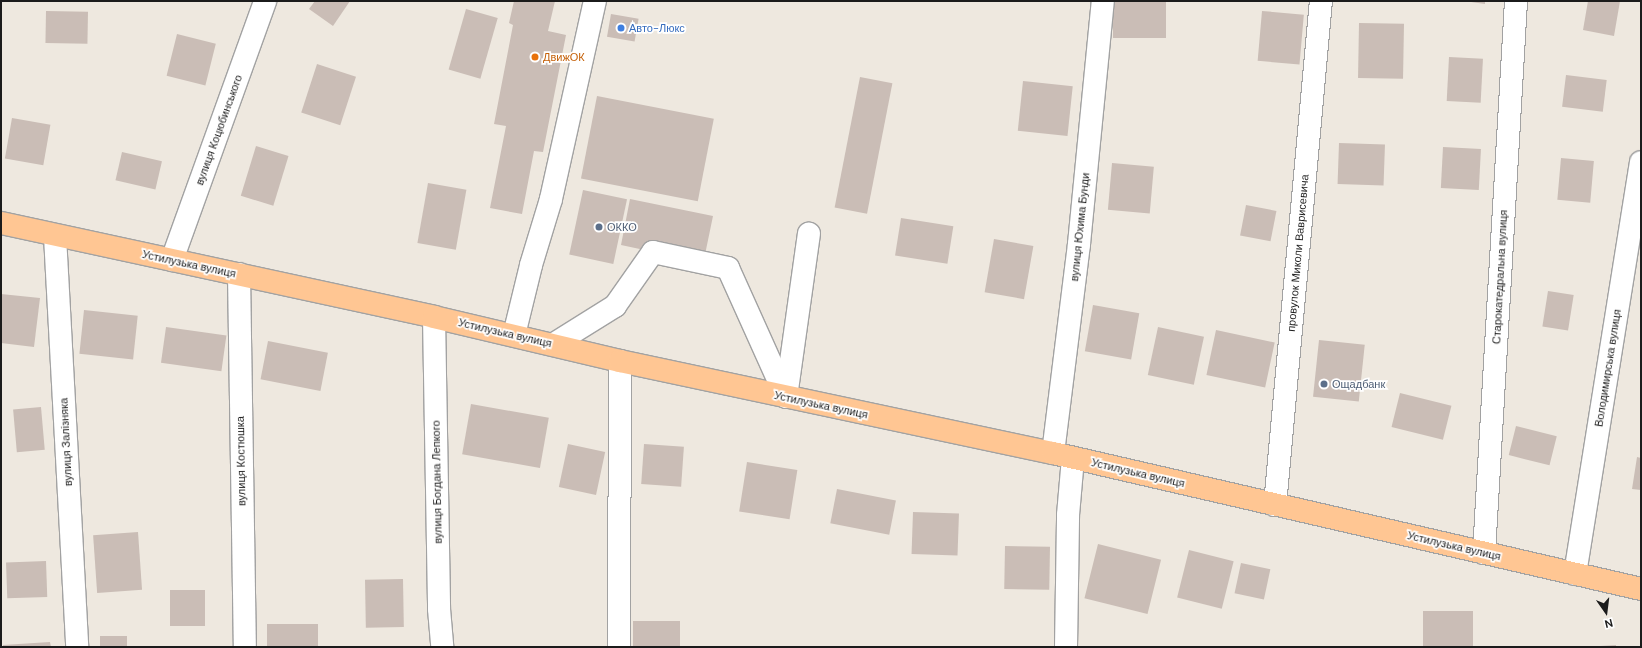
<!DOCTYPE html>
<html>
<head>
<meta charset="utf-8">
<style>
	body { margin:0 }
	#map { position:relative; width:1642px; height:648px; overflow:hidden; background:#eee8df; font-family:"DM Sans",sans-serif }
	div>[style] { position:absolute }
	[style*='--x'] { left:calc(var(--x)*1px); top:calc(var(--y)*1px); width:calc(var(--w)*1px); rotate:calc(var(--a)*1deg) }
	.building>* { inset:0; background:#cabdb6; transform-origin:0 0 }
	.roads { filter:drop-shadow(1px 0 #a2a2a2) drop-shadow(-1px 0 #a2a2a2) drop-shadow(0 1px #a2a2a2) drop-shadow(0 -1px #a2a2a2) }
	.minor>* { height:22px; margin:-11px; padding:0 11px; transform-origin:11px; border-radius:11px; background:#fff }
	.major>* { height:22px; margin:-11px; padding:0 11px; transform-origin:11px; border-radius:11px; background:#ffc693 }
	.dots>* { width:11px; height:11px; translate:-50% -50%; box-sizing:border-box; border:2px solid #fff; border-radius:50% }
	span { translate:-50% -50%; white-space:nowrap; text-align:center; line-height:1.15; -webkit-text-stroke:3.5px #fff; paint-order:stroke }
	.shop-label { font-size:11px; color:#366cbe }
	.left { translate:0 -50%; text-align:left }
	.food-label { font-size:11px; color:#c56008 }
	.street-label { font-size:11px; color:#1b1b1b }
	.service-label { font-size:11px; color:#4e5e75 }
	.frame { position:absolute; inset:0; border:2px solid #1b1b1b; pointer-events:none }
	.north { position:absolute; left:1586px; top:592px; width:40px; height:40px; -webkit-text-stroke:3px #fff; paint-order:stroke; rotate:166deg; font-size:11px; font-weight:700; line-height:16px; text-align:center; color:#1b1b1b }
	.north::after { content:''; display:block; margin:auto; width:14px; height:18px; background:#1b1b1b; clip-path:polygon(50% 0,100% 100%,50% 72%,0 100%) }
</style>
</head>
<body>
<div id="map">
	<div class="building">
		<i style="clip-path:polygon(315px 1px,350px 1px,333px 26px,309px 9px)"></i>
		<i style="clip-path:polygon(514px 1px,555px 1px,548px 31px,566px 35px,543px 152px,534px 151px,522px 214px,490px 208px,506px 126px,494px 124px,513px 25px,509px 23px)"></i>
		<i style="left:1113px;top:1px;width:53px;height:37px"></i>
		<i style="clip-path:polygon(1464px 1px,1485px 1px,1485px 4px)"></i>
		<i style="clip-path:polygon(1588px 1px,1620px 1px,1614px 36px,1583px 30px)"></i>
		<i style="left:466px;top:9px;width:33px;height:63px;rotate:16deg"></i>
		<i style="left:46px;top:11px;width:42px;height:32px;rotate:1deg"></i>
		<i style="left:1262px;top:11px;width:42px;height:50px;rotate:5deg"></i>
		<i style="left:611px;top:14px;width:28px;height:23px;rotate:10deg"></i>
		<i style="left:1359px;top:23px;width:45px;height:55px;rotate:1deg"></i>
		<i style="left:177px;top:34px;width:40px;height:43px;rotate:14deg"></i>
		<i style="left:1449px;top:57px;width:34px;height:44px;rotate:3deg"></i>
		<i style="left:317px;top:64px;width:41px;height:51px;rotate:18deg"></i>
		<i style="left:1566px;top:75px;width:41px;height:32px;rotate:7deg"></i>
		<i style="left:860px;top:77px;width:33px;height:133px;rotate:11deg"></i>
		<i style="left:1023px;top:81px;width:50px;height:50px;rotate:6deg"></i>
		<i style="left:597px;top:96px;width:119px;height:84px;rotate:11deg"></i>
		<i style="left:12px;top:118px;width:39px;height:41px;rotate:10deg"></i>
		<i style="left:1339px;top:143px;width:46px;height:41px;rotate:2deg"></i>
		<i style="left:256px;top:146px;width:34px;height:52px;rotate:17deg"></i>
		<i style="left:1443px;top:147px;width:38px;height:41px;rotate:3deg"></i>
		<i style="left:122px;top:152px;width:41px;height:29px;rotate:13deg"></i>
		<i style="left:1561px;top:158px;width:33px;height:42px;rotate:5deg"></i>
		<i style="left:1112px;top:163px;width:42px;height:47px;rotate:5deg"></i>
		<i style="left:428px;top:183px;width:39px;height:61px;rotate:10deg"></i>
		<i style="left:583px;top:190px;width:45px;height:66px;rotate:12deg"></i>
		<i style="clip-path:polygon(630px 199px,713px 216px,701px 274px,666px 266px,668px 255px,621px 245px)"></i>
		<i style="left:1246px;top:205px;width:31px;height:31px;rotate:11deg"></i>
		<i style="left:901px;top:218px;width:53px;height:38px;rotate:9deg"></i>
		<i style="left:994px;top:239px;width:40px;height:54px;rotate:10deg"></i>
		<i style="left:1548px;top:291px;width:26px;height:36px;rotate:9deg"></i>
		<i style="clip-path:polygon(1px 294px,40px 298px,34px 347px,1px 343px)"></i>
		<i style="left:1093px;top:305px;width:47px;height:47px;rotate:10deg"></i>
		<i style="left:84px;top:310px;width:54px;height:44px;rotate:6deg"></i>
		<i style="left:166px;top:327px;width:61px;height:36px;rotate:8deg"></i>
		<i style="left:1158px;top:327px;width:47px;height:49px;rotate:12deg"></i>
		<i style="left:1216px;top:330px;width:60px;height:46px;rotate:12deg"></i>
		<i style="left:1319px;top:340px;width:46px;height:57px;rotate:6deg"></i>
		<i style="left:268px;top:341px;width:61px;height:39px;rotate:11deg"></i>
		<i style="left:1400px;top:393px;width:53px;height:35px;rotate:14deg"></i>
		<i style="left:471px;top:404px;width:79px;height:51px;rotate:10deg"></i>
		<i style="left:41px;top:407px;width:43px;height:28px;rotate:85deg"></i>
		<i style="left:1516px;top:426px;width:42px;height:30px;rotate:14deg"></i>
		<i style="left:568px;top:444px;width:38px;height:44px;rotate:12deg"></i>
		<i style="left:644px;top:444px;width:40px;height:40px;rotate:4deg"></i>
		<i style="clip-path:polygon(1637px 457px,1641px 458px,1641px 490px,1632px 489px)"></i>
		<i style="left:747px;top:462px;width:51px;height:50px;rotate:9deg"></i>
		<i style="left:837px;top:489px;width:60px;height:35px;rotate:11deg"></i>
		<i style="left:913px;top:512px;width:46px;height:42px;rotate:2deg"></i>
		<i style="left:138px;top:532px;width:58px;height:45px;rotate:86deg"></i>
		<i style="left:1098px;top:544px;width:65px;height:56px;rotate:14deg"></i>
		<i style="left:1005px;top:546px;width:45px;height:43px;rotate:1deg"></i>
		<i style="left:1189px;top:550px;width:46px;height:49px;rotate:14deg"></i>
		<i style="left:46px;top:561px;width:36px;height:40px;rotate:88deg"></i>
		<i style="left:1241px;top:563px;width:30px;height:31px;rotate:12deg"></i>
		<i style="left:403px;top:579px;width:48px;height:38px;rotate:89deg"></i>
		<i style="left:205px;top:590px;width:36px;height:35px;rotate:90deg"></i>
		<i style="left:1473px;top:611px;width:36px;height:50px;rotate:90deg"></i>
		<i style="left:633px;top:621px;width:47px;height:26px"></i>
		<i style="left:267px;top:624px;width:51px;height:23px"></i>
		<i style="left:127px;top:636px;width:11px;height:27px;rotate:90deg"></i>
		<i style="clip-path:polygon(50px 642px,51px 647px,3px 647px,3px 645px)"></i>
		<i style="clip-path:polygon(1616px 645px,1616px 647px,1600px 647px,1600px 646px)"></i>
	</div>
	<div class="roads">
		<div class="minor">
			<i style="--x:55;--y:236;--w:412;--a:86.9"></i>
			<i style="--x:172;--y:260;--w:275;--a:-70.2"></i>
			<i style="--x:239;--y:274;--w:373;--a:89.1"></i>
			<i style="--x:434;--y:317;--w:292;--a:89"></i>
			<i style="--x:439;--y:609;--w:38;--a:85"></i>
			<i style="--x:514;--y:335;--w:72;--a:-76.3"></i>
			<i style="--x:531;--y:265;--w:69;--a:-73.1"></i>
			<i style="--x:551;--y:199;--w:203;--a:-77.5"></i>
			<i style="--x:554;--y:344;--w:72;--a:-31.9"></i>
			<i style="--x:615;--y:306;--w:66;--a:-54.9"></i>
			<i style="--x:653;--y:252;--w:77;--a:12"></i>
			<i style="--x:728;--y:268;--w:141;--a:65.8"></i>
			<i style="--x:786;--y:397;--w:165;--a:-82"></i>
			<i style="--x:1053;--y:453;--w:211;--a:-82.9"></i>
			<i style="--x:1079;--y:244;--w:244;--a:-84.4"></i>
			<i style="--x:1275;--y:505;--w:506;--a:-84.79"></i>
			<i style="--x:1484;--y:553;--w:553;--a:-86.68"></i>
			<i style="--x:1575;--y:574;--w:417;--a:-80.9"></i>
			<i style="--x:619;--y:647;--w:286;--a:-89.8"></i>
			<i style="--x:1066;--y:647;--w:132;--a:-89.1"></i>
			<i style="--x:1068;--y:515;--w:57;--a:-85"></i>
		</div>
		<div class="major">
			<i style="--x:1;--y:223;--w:443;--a:12.2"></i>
			<i style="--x:434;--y:317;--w:191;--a:13.3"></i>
			<i style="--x:620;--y:361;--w:443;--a:12"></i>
			<i style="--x:1053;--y:453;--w:604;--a:13.02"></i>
		</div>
	</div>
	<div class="dots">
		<i style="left:621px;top:28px;background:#3f7fe0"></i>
		<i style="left:535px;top:57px;background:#e8710a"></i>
		<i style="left:599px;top:227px;background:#5c6f8a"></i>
		<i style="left:1324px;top:384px;background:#5c6f8a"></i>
	</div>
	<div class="shop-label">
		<span class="left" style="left:629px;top:28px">Авто-Люкс</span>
	</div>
	<div class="food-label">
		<span class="left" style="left:543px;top:57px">ДвижОК</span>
	</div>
	<div class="street-label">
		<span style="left:219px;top:130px;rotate:-70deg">вулиця Коцюбинського</span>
		<span style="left:1080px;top:227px;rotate:-84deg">вулиця Юхима Бунди</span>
		<span style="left:1298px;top:253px;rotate:-85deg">провулок Миколи Ваврисевича</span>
		<span style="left:189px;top:264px;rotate:12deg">Устилузька вулиця</span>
		<span style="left:1500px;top:277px;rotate:-87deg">Старокатедральна вулиця</span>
		<span style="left:505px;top:333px;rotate:13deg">Устилузька вулиця</span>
		<span style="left:1608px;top:368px;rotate:-81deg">Володимирська вулиця</span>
		<span style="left:821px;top:405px;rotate:12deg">Устилузька вулиця</span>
		<span style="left:66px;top:442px;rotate:-93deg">вулиця Залізняка</span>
		<span style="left:241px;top:461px;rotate:-91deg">вулиця Костюшка</span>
		<span style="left:1138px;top:473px;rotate:13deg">Устилузька вулиця</span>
		<span style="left:437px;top:482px;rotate:-91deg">вулиця Богдана Лепкого</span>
		<span style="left:1454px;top:546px;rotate:13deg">Устилузька вулиця</span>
	</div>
	<div class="service-label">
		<span class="left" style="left:607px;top:227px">ОККО</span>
		<span class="left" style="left:1332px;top:384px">Ощадбанк</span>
	</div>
	<div class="frame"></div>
	<div class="north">N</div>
</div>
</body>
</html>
